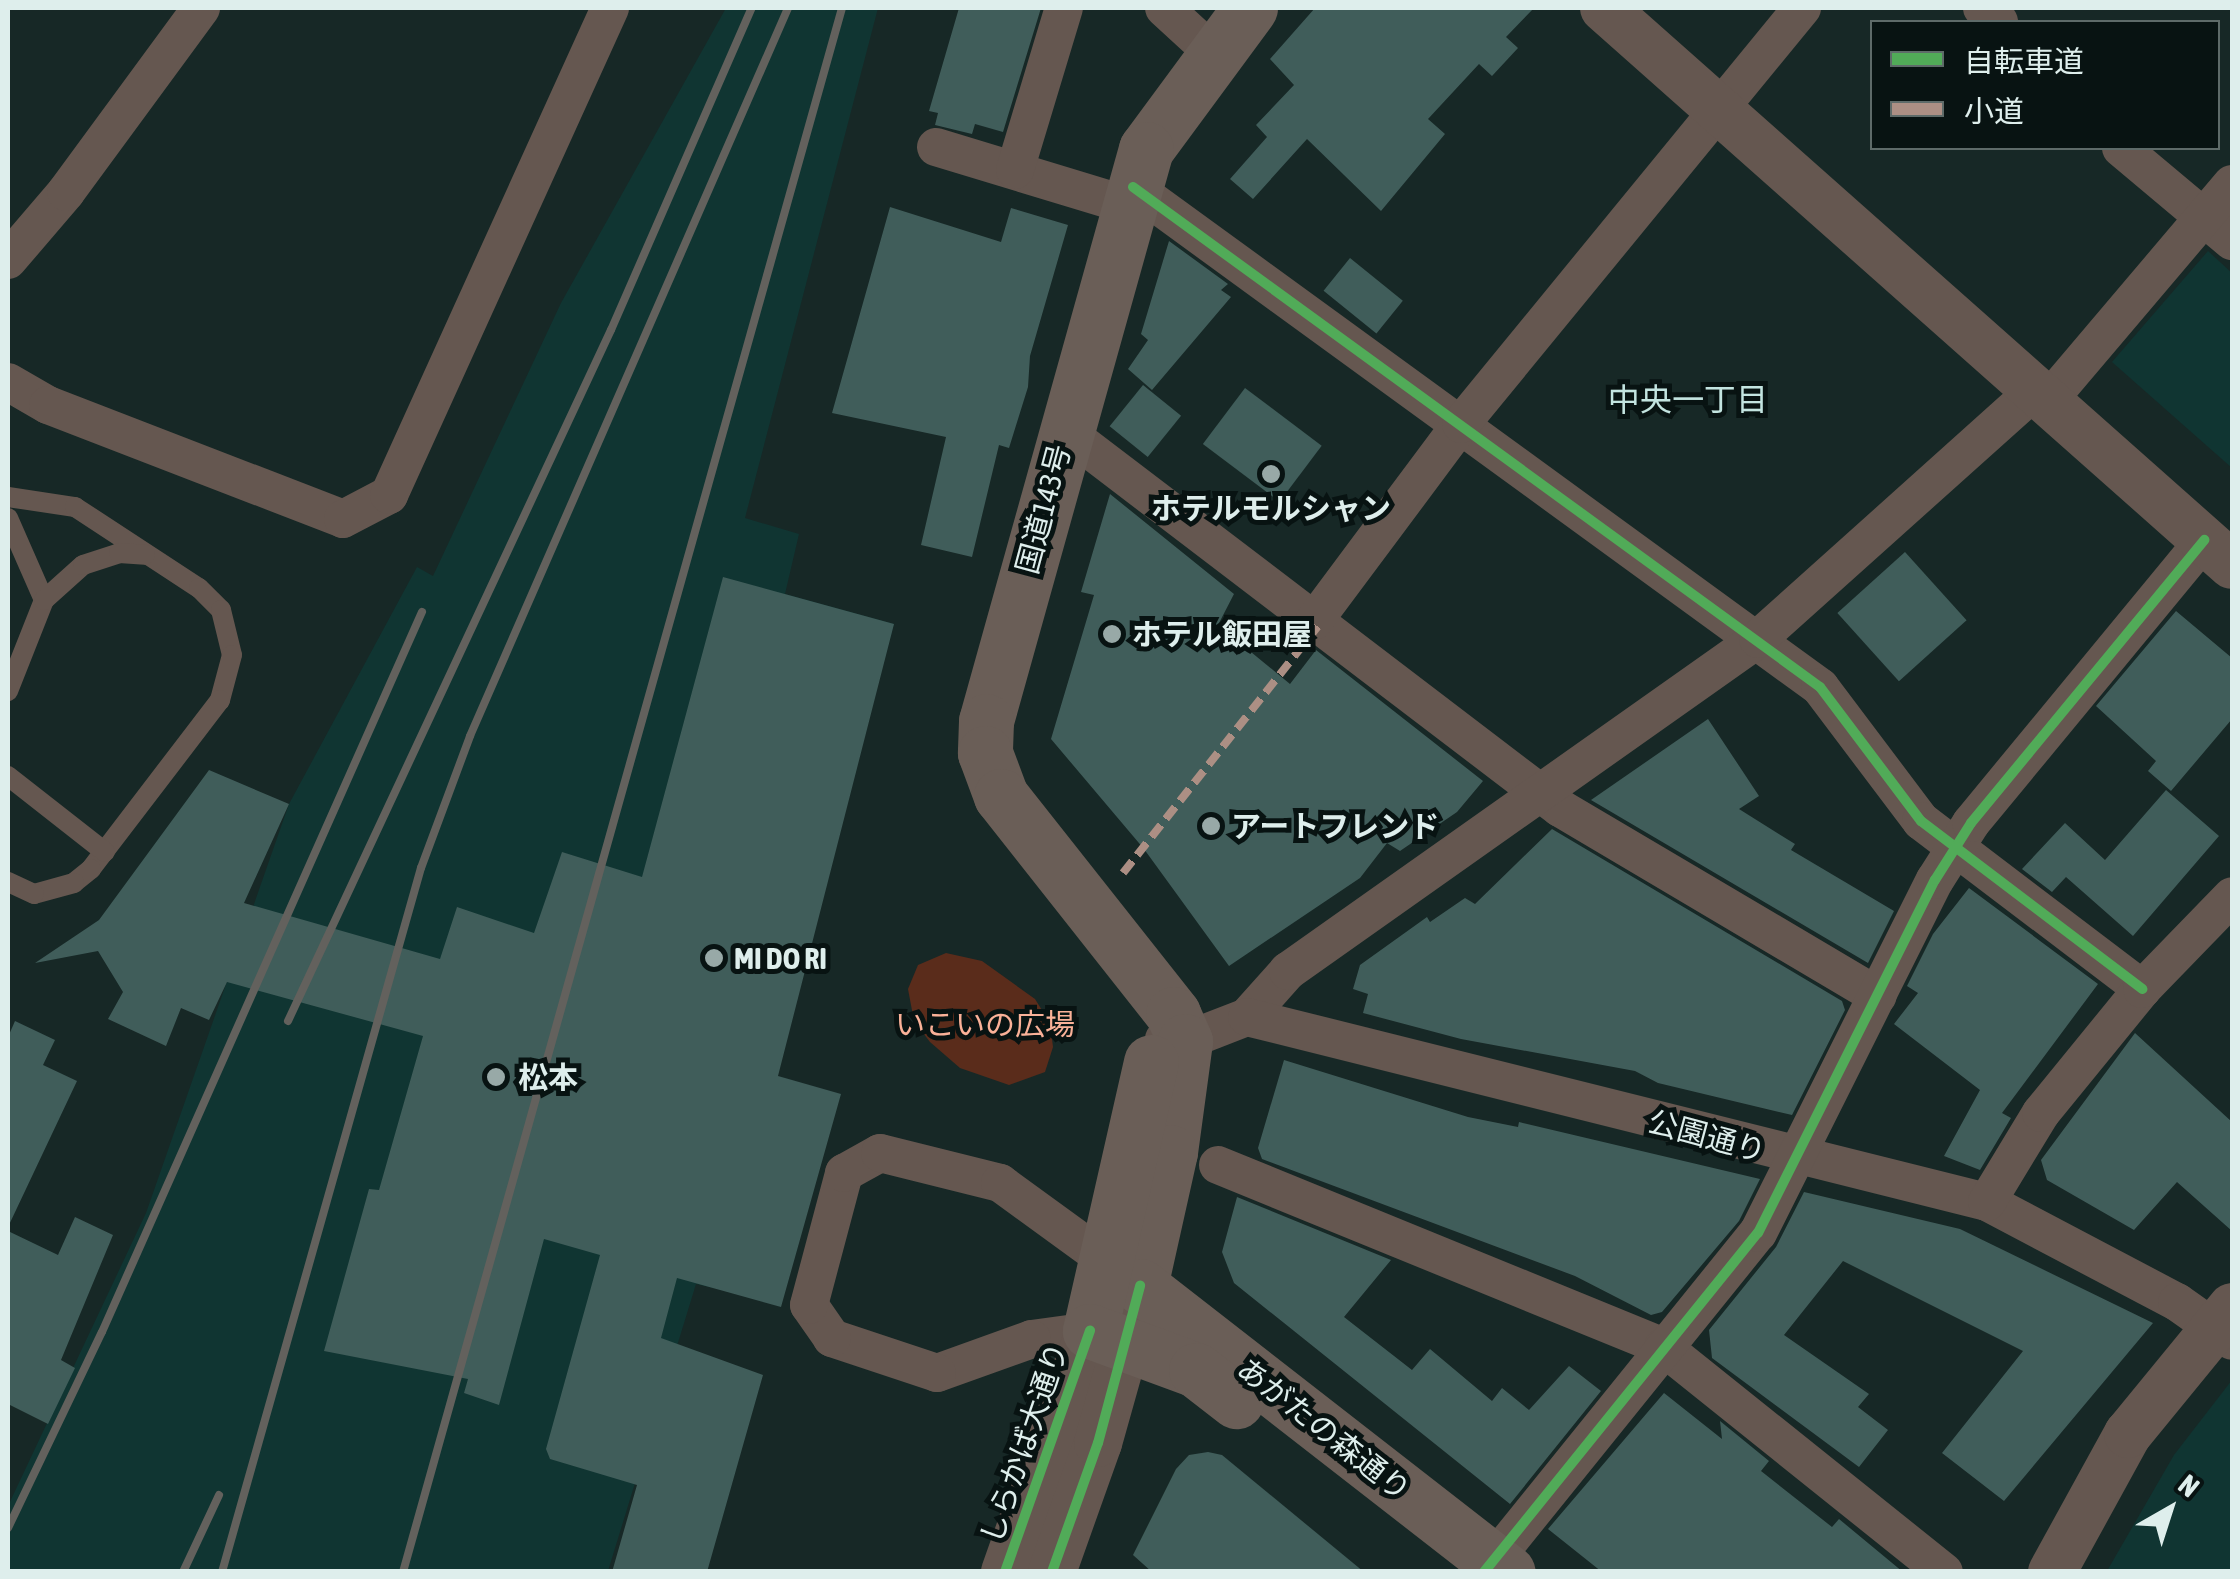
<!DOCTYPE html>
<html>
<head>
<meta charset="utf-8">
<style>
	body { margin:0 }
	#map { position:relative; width:2240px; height:1579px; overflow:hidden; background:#172826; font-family:"Asap Condensed","Noto Sans JP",sans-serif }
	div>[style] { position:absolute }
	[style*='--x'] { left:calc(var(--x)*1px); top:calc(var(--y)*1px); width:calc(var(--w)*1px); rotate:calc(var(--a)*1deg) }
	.built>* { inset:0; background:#103532 }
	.green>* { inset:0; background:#5a2c1b }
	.building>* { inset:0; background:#405d5a; transform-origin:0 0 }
	.service>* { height:20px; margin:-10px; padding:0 10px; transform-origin:10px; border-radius:10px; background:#655750 }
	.minor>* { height:38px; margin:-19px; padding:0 19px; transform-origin:19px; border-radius:19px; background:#655750 }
	.tertiary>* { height:48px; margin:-24px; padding:0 24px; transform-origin:24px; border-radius:24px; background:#655750 }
	.trunk>* { height:55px; margin:-27.5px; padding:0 27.5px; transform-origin:27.5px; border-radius:27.5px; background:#6a5e57 }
	.rail>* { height:8px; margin:-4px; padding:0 4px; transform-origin:4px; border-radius:4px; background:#63615d }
	.quiet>* { height:8px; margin-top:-4px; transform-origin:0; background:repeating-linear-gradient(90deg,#ac8f84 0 15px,transparent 0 23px) }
	.cycleway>* { height:10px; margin:-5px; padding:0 5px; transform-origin:5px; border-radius:5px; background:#51ab58 }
	.dots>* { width:28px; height:28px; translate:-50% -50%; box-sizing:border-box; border:5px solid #081312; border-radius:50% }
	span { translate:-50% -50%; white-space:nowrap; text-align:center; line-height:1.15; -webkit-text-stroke:10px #081312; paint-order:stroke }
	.poi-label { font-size:30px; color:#deeeec; font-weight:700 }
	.left { translate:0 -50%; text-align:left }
	.street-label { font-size:30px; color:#deeeec }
	.park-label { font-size:30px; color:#fab198 }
	.neighbourhood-label { font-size:32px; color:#c3e4e0 }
	.frame { position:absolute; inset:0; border:10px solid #deeeec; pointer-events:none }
	.legend { position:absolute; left:1870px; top:20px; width:350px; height:130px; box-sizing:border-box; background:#081312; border:2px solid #5e6b69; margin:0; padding:12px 18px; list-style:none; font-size:30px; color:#deeeec }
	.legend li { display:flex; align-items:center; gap:20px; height:50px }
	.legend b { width:50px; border:2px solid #5e6b69 }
	.north { position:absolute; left:2120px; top:1459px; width:100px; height:100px; -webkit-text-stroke:8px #081312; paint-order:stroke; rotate:39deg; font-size:28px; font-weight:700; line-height:40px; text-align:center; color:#deeeec }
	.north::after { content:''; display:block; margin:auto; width:35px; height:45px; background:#deeeec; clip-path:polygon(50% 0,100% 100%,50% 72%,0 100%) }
</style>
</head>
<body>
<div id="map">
	<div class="built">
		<i style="clip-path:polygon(726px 8px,878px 8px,745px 518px,799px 534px,785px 594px,894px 624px,714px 1288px,696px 1284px,608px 1571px,8px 1571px,8px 1506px,146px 1213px,289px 804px,417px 567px,433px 576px,561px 303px)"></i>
		<i style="clip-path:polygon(2208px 251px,2232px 273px,2232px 468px,2112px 362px)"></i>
		<i style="clip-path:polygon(2232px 1380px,2232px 1571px,2107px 1571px,2174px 1455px)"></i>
	</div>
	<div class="green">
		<i style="clip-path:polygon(946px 953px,982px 961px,1035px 999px,1050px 1023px,1053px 1047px,1045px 1072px,1009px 1085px,960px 1068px,930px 1042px,914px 1021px,908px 989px,918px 965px)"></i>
	</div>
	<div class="building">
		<i style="clip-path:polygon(959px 8px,1041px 8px,1003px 132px,975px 124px,972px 134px,935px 125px,938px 113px,929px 111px)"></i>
		<i style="clip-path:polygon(1315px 8px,1534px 8px,1506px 37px,1518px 48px,1492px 76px,1479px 64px,1428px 119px,1445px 134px,1381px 211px,1307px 139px,1253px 199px,1230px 179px,1267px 137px,1256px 125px,1294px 85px,1270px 59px)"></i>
		<i style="clip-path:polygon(890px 207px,1001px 242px,1011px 208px,1068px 225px,1030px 356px,1028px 387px,1009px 448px,999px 445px,972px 557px,921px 545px,946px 437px,832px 413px)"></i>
		<i style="clip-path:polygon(1169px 241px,1228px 284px,1221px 290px,1231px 297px,1152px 390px,1128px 369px,1148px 340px,1141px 334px)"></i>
		<i style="left:1350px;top:258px;width:68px;height:42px;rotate:39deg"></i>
		<i style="left:1143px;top:385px;width:49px;height:53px;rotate:39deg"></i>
		<i style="left:1245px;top:388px;width:96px;height:70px;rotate:37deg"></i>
		<i style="clip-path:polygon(1110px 494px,1234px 594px,1218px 625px,1290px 684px,1316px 650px,1483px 781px,1457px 812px,1400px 851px,1387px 843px,1360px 878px,1229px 966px,1144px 849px,1051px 739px,1094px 595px,1081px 592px)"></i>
		<i style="left:1905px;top:552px;width:92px;height:91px;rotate:48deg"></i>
		<i style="clip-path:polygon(723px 577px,894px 624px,778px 1076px,841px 1094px,781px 1307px,677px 1278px,661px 1338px,763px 1375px,707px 1572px,612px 1572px,637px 1485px,550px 1459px,546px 1449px,600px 1255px,544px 1239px,499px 1405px,464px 1393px,468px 1379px,324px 1351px,369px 1189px,379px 1190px,423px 1036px,227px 982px,209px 1020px,181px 1008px,166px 1046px,108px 1019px,123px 992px,98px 951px,35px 963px,99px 920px,209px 770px,289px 804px,244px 903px,440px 959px,457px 907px,534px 933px,562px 852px,642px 877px)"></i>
		<i style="clip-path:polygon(2176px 611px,2232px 658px,2232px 719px,2171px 791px,2148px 771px,2156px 761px,2096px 706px)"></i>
		<i style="clip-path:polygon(1708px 719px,1759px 796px,1739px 809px,1795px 844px,1791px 850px,1894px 911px,1868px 963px,1591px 800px)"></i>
		<i style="clip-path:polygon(2166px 790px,2219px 836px,2133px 936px,2066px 877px,2052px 892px,2022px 869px,2065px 823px,2105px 860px)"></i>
		<i style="clip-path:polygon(1552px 829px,1842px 1001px,1845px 1010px,1792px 1115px,1658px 1083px,1635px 1071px,1461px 1039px,1363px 1013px,1368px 994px,1353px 989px,1360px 965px,1427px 917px,1430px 922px,1465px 898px,1475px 904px)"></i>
		<i style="clip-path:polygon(1969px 888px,2098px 984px,2002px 1113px,2011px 1118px,1980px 1170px,1944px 1156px,1980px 1090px,1894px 1024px,1918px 993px,1907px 986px,1933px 934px)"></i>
		<i style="clip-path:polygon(15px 1021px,55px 1040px,43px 1065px,77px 1081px,8px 1227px,8px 1037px)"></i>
		<i style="clip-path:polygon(2135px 1033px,2232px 1122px,2232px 1231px,2177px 1182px,2134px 1230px,2047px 1180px,2041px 1160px)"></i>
		<i style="clip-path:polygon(1284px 1060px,1468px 1117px,1518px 1127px,1519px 1122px,1760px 1179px,1739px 1221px,1662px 1312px,1651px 1315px,1575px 1276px,1262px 1159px,1258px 1148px)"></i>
		<i style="clip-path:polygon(1804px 1192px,1960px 1229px,2153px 1323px,2004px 1501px,1942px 1453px,2023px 1351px,1843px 1261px,1784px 1335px,1869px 1394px,1858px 1407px,1888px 1430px,1859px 1467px,1712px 1358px,1709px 1330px,1776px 1247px)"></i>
		<i style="clip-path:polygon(1237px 1197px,1391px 1260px,1344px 1317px,1412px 1370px,1430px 1349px,1492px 1401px,1502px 1388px,1529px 1410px,1569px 1366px,1601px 1391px,1510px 1504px,1234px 1283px,1222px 1252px)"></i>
		<i style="clip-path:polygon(75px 1217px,113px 1235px,61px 1360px,75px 1368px,48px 1424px,8px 1404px,8px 1231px,58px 1255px)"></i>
		<i style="clip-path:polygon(1664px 1393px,1722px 1439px,1720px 1421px,1769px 1461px,1761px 1471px,1832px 1527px,1839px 1519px,1903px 1572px,1602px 1572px,1548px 1529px)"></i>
		<i style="clip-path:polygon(1208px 1452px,1222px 1455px,1364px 1572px,1152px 1572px,1133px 1555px,1176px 1469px,1189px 1455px)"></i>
	</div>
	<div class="service">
		<i style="--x:8;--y:497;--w:68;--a:8.5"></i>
		<i style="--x:75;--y:507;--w:148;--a:33.2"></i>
		<i style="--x:199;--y:588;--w:31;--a:45"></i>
		<i style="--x:221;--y:610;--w:46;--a:76.3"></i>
		<i style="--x:232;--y:655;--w:47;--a:104.9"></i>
		<i style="--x:220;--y:700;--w:213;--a:127.4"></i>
		<i style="--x:91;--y:869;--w:22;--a:141"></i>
		<i style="--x:74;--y:883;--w:41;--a:164.6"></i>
		<i style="--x:34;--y:894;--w:29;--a:-155"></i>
		<i style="--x:8;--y:518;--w:90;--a:66.3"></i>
		<i style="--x:8;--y:691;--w:98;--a:-68.4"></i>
		<i style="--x:44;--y:600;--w:52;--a:-41.9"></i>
		<i style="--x:83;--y:565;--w:38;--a:-18"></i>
		<i style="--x:119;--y:553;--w:26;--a:4"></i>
		<i style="--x:8;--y:776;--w:123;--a:38.1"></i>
	</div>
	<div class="minor">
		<i style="--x:1164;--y:8;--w:65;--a:42.5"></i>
		<i style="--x:1982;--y:8;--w:22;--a:39"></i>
		<i style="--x:936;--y:147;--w:200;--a:16.9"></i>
		<i style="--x:2121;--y:148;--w:145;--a:40"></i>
		<i style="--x:1015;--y:170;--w:169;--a:-73.2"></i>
		<i style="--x:1133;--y:187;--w:850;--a:36.05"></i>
		<i style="--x:1820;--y:687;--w:168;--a:53"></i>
		<i style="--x:1921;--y:821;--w:278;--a:37.2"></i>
		<i style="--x:8;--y:260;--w:89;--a:-49.5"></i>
		<i style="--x:66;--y:192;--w:228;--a:-53.7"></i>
		<i style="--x:8;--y:382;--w:46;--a:29.9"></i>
		<i style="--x:48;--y:405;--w:316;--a:21.1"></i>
		<i style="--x:343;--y:519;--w:52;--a:-27.6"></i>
		<i style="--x:389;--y:495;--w:535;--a:-65.59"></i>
		<i style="--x:2047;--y:402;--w:286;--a:-49.7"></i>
		<i style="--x:1064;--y:430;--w:624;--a:37.31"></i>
		<i style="--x:1560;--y:808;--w:369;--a:30.6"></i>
		<i style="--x:1314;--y:621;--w:246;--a:-53.3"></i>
		<i style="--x:1461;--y:424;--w:538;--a:-50.66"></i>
		<i style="--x:1247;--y:1017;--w:62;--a:-48.3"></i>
		<i style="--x:1288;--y:971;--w:575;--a:-35.24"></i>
		<i style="--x:1758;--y:639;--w:371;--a:-41.9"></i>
		<i style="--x:1164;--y:1039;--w:21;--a:5"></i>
		<i style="--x:1185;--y:1041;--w:66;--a:-21.2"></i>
		<i style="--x:1247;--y:1017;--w:763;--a:14.04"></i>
		<i style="--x:1987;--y:1202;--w:215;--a:27.8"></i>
		<i style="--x:2177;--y:1302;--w:67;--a:35.3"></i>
		<i style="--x:1218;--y:1165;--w:481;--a:22.2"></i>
		<i style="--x:1663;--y:1347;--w:360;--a:38.7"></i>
		<i style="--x:1987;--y:1202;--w:104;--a:-58.8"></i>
		<i style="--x:2041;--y:1113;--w:160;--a:-50.8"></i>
		<i style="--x:2142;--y:989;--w:129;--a:-45.9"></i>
		<i style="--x:1090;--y:1331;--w:59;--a:172.1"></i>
		<i style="--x:1032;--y:1339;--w:101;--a:160.3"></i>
		<i style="--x:937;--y:1373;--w:111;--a:-161.6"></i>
		<i style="--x:832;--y:1338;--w:40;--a:-124.9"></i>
		<i style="--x:809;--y:1305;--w:137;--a:-75.1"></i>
		<i style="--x:844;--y:1173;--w:41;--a:-29.1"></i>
		<i style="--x:880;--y:1153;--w:124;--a:14"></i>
		<i style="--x:1000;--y:1183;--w:131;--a:36"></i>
		<i style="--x:1484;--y:1572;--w:436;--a:-51.1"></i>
		<i style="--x:1758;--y:1233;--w:395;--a:-63.4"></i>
		<i style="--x:1935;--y:880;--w:67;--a:-57.7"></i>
		<i style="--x:1971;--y:823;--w:367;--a:-50.5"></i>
	</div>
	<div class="tertiary">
		<i style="--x:1604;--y:8;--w:839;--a:41.57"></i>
		<i style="--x:1005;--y:1572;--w:256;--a:-70.6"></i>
		<i style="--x:1052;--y:1572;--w:137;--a:-70.4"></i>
		<i style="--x:1098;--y:1443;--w:140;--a:-74.3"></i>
		<i style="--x:2052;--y:1572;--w:158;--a:-61.2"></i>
		<i style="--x:2128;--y:1434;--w:164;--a:-50.7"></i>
	</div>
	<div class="trunk">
		<i style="--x:1250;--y:8;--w:175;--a:126.4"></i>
		<i style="--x:1146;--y:149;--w:594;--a:105.63"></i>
		<i style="--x:986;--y:721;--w:32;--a:92"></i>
		<i style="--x:985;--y:753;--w:46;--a:69.6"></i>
		<i style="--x:1001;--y:796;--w:278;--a:51.7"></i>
		<i style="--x:1173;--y:1014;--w:30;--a:66"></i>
		<i style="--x:1185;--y:1041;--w:112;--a:97.7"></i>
		<i style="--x:1170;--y:1152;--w:137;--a:102.6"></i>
		<i style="--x:1140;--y:1286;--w:466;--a:37.9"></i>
		<i style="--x:1151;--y:1062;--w:276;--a:102.8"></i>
		<i style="--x:1090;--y:1331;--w:113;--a:20.2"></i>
		<i style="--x:1196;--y:1370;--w:51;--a:37.8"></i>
	</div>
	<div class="rail">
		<i style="--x:288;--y:1021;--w:763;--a:-64.95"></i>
		<i style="--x:611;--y:330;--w:352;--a:-66.4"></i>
		<i style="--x:8;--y:1528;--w:217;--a:-64.4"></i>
		<i style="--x:102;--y:1332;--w:788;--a:-66.04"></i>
		<i style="--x:183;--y:1572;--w:85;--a:-64.9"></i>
		<i style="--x:222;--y:1572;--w:732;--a:-74.22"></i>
		<i style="--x:421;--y:868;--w:141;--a:-69.6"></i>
		<i style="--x:470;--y:736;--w:794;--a:-66.4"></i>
		<i style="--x:403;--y:1572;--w:1624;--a:-74.32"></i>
	</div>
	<div class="quiet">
		<i style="--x:1123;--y:873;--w:316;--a:-51.7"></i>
	</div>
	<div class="cycleway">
		<i style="--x:1133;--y:187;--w:850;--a:36.05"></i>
		<i style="--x:1820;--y:687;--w:168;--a:53"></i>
		<i style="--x:1921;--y:821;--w:278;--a:37.2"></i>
		<i style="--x:1005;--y:1572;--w:256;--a:-70.6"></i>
		<i style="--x:1052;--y:1572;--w:137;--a:-70.4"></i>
		<i style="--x:1098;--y:1443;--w:163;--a:-75"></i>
		<i style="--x:1484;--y:1572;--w:436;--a:-51.1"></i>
		<i style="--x:1758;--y:1233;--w:395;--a:-63.4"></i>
		<i style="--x:1935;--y:880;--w:67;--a:-57.7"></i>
		<i style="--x:1971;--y:823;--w:367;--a:-50.5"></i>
	</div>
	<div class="dots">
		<i style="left:1271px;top:474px;background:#98a9a7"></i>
		<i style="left:1112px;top:634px;background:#98a9a7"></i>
		<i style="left:1211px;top:826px;background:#98a9a7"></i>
		<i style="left:714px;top:958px;background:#98a9a7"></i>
		<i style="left:496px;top:1077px;background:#98a9a7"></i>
	</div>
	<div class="poi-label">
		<span style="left:1271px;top:508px">ホテルモルシャン</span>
		<span class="left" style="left:1132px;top:634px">ホテル飯田屋</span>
		<span class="left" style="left:1231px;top:826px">アートフレンド</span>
		<span class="left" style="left:734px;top:958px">MI DO RI</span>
		<span class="left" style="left:518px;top:1077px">松本</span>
	</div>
	<div class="street-label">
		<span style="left:1043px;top:509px;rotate:-75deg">国道143号</span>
		<span style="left:1707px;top:1136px;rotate:15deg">公園通り</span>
		<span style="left:1324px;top:1429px;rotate:38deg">あがたの森通り</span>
		<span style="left:1024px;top:1443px;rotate:-71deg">しらかば大通り</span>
	</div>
	<div class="park-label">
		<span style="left:985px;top:1024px">いこいの広場</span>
	</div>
	<div class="neighbourhood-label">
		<span style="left:1688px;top:400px">中央一丁目</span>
	</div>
	<div class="frame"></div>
	<ul class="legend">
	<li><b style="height:12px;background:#51ab58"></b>自転車道</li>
	<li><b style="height:12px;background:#ac8f84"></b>小道</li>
	</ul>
	<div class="north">N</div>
</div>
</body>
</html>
